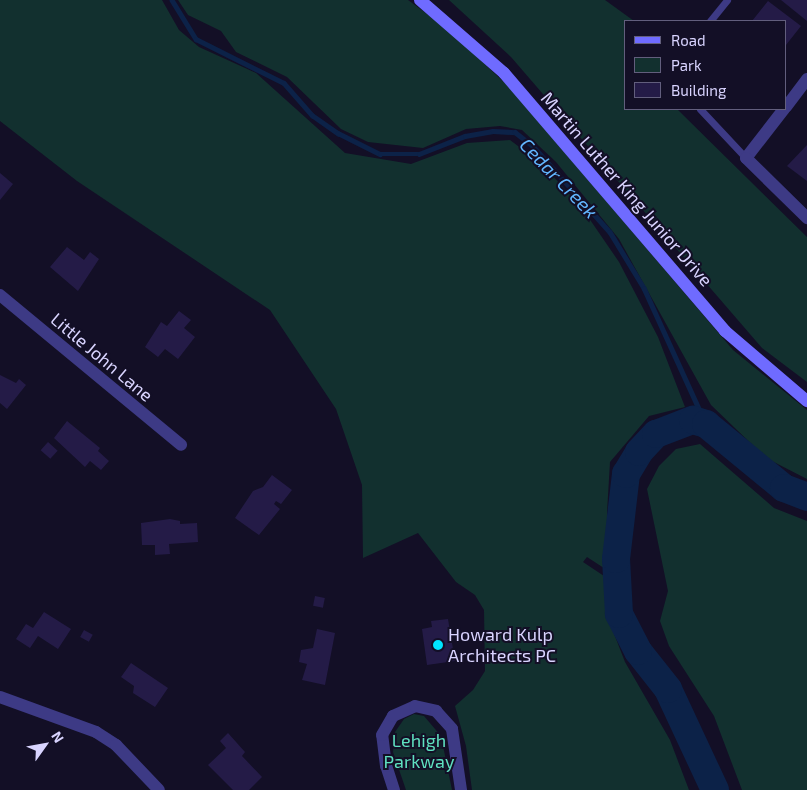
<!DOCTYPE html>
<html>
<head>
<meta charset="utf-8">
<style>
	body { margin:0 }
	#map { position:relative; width:807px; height:790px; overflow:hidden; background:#130f26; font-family:"Exo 2",sans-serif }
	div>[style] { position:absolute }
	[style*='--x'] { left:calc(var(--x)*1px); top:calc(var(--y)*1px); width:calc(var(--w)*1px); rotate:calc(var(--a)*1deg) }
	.green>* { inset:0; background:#12302f }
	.stream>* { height:4.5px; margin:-2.25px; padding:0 2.25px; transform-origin:2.25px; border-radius:2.25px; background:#0c2248 }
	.river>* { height:28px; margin:-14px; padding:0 14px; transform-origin:14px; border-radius:14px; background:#0c2248 }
	.building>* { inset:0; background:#241b47; transform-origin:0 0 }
	.lane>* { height:7px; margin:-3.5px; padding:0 3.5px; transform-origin:3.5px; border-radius:3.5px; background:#3d3a85 }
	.street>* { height:12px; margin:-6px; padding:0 6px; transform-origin:6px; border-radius:6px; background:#3d3a85 }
	.secondary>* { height:12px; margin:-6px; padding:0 6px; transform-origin:6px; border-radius:6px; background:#6f6bff }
	.dots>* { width:14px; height:14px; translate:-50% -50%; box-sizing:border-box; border:2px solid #130f26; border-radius:50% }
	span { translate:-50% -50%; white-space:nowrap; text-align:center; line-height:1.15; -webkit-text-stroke:4px #130f26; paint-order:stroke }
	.street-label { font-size:18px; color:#d9d4ff }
	.poi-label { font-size:18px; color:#d9d4ff }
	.left { translate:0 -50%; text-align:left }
	.park-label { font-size:18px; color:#5fe0c0 }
	.water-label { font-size:19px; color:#62b6ff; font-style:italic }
	.legend { position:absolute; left:624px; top:20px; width:162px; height:90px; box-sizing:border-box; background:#130f26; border:1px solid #625e7d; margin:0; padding:6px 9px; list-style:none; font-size:15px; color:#d9d4ff }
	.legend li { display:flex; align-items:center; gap:10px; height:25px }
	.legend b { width:25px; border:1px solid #625e7d }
	.north { position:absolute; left:20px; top:720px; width:50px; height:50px; -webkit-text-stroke:4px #130f26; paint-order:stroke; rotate:58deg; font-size:14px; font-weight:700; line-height:20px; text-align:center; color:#d9d4ff }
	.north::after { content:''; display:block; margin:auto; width:18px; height:22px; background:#d9d4ff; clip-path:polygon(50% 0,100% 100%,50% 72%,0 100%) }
</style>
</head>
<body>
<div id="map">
	<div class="green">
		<div style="clip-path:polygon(0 0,162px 0,179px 30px,199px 47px,256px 73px,345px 153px,411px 164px,467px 143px,510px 140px,542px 164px,582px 208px,619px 262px,658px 337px,685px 407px,649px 416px,610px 462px,607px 513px,610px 572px,587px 557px,583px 562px,607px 578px,608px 618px,625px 662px,670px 740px,689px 790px,472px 790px,466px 746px,455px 706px,473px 690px,485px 671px,484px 610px,475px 595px,456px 582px,418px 533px,363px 558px,362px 485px,336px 409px,270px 310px,77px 181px,0 121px)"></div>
		<div style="clip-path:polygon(178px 0,408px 0,445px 27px,508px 86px,733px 350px,807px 410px,807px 479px,766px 458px,711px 405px,619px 239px,556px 162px,522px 130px,500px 126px,466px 129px,423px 148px,368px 142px,341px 129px,287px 77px,236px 52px,221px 31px,188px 15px)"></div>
		<div style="clip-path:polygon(449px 0,605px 0,634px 21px,626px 21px,626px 109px,677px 109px,807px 237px,807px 382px,762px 348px,511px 57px)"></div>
		<div style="clip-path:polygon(700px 444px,774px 508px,807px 521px,807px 790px,742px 790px,714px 716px,669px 646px,660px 621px,668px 591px,647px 489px,659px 466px,676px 449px)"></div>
		<div style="clip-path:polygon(414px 714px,424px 716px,441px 736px,452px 790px,406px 790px,393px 752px,395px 732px,404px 719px)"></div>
	</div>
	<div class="stream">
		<div style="--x:172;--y:0;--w:46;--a:58.4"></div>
		<div style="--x:196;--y:39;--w:98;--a:26.6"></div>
		<div style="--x:284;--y:83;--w:43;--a:48.8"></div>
		<div style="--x:312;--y:115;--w:32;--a:35"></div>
		<div style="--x:338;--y:133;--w:47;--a:26.6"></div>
		<div style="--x:380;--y:154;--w:39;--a:0"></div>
		<div style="--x:419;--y:154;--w:49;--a:-21.4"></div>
		<div style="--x:465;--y:136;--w:28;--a:-10"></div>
		<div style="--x:493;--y:131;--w:22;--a:3"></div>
		<div style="--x:515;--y:132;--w:23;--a:38"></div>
		<div style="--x:533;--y:146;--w:115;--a:48.2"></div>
		<div style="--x:610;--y:232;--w:66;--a:58.7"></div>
		<div style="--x:644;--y:288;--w:149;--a:65.5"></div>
	</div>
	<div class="river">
		<div style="--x:715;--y:790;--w:111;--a:-115"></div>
		<div style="--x:668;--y:689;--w:48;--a:-128.3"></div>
		<div style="--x:638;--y:651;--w:42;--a:-117.2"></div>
		<div style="--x:619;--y:614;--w:55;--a:-93.1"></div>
		<div style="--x:616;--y:559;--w:86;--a:-83.3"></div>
		<div style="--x:626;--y:474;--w:26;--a:-59"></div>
		<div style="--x:639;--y:452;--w:25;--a:-47"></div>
		<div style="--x:656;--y:434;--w:40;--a:-21"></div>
		<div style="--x:693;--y:420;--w:14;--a:17"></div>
		<div style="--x:706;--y:424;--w:101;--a:39.4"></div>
		<div style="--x:784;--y:488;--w:25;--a:21"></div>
	</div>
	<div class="building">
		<div style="clip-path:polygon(781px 0,807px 0,807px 21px)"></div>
		<div style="clip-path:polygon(768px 1px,801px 26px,786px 45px,786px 21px,752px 21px)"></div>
		<div style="clip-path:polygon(807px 145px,807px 181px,787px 166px)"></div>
		<div style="clip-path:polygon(0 173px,13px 184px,0 200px)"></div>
		<div style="clip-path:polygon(67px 247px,84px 260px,90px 252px,99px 259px,78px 291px,50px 267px)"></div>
		<div style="clip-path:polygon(179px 311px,191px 320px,184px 328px,195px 337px,178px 359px,165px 349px,158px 357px,145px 347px,161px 322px,167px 326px)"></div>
		<div style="clip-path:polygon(0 375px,16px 383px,19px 379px,26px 385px,7px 409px,0 403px)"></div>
		<div style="clip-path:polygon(67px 421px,100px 448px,98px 451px,109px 461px,101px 470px,90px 461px,85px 467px,54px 438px)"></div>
		<div style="left:48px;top:442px;width:13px;height:11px;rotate:42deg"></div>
		<div style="clip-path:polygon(272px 475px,292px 490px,281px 504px,276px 501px,274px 504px,280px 509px,259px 535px,235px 518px,253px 491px,263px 487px)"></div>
		<div style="clip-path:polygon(170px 519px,180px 521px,180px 524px,197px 523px,198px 542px,169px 544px,170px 554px,155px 555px,155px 545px,142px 545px,141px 523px)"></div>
		<div style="left:315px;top:596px;width:10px;height:10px;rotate:11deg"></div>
		<div style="clip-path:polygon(44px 612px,71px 629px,58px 649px,38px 636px,30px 648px,16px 639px,26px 624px,33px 628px)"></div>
		<div style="clip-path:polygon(448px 619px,455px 661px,427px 665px,422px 629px,432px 627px,431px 621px)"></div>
		<div style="clip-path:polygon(317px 629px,335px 633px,325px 685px,302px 680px,307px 664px,299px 662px,301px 650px,313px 648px)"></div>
		<div style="left:84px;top:630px;width:10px;height:8px;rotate:29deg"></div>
		<div style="clip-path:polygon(131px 663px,168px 688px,155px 707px,133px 693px,134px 686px,121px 677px)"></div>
		<div style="clip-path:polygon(228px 733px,245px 752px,242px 756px,262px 777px,249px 790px,233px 790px,208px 765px,226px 748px,220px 741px)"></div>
	</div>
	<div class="lane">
		<div style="--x:710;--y:21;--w:27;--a:-51"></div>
		<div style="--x:700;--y:109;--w:67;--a:46.8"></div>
	</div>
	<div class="street">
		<div style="--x:786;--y:107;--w:35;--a:-53"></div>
		<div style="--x:784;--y:109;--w:62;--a:127.8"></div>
		<div style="--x:746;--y:158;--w:86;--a:44.5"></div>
		<div style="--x:0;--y:295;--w:235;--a:39.6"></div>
		<div style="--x:0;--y:697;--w:102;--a:20"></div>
		<div style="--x:96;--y:732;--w:24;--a:33"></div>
		<div style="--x:116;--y:745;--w:62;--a:46.3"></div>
		<div style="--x:394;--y:790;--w:25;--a:-108"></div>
		<div style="--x:386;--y:766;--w:31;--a:-97"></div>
		<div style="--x:382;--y:735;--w:22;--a:-60"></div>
		<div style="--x:393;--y:716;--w:24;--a:-24"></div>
		<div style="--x:415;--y:706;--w:22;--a:13"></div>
		<div style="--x:436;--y:711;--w:24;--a:48"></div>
		<div style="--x:452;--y:729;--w:62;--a:81.6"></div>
	</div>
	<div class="secondary">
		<div style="--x:420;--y:0;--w:111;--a:41"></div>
		<div style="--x:504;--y:73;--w:340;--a:49.4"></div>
		<div style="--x:725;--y:331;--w:108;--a:40.5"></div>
	</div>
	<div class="dots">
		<div style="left:438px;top:645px;background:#00e5ff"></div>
	</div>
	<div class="street-label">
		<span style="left:627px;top:189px;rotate:49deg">Martin Luther King Junior Drive</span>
		<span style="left:102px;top:357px;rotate:40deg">Little John Lane</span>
	</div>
	<div class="poi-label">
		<span class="left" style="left:448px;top:645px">Howard Kulp<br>Architects PC</span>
	</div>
	<div class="park-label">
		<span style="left:419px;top:751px">Lehigh<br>Parkway</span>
	</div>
	<div class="water-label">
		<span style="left:559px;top:178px;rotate:46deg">Cedar Creek</span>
	</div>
	<ul class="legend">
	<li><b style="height:6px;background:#6f6bff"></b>Road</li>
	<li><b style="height:14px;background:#12302f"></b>Park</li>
	<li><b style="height:14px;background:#241b47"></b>Building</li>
	</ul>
	<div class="north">N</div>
</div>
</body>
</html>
